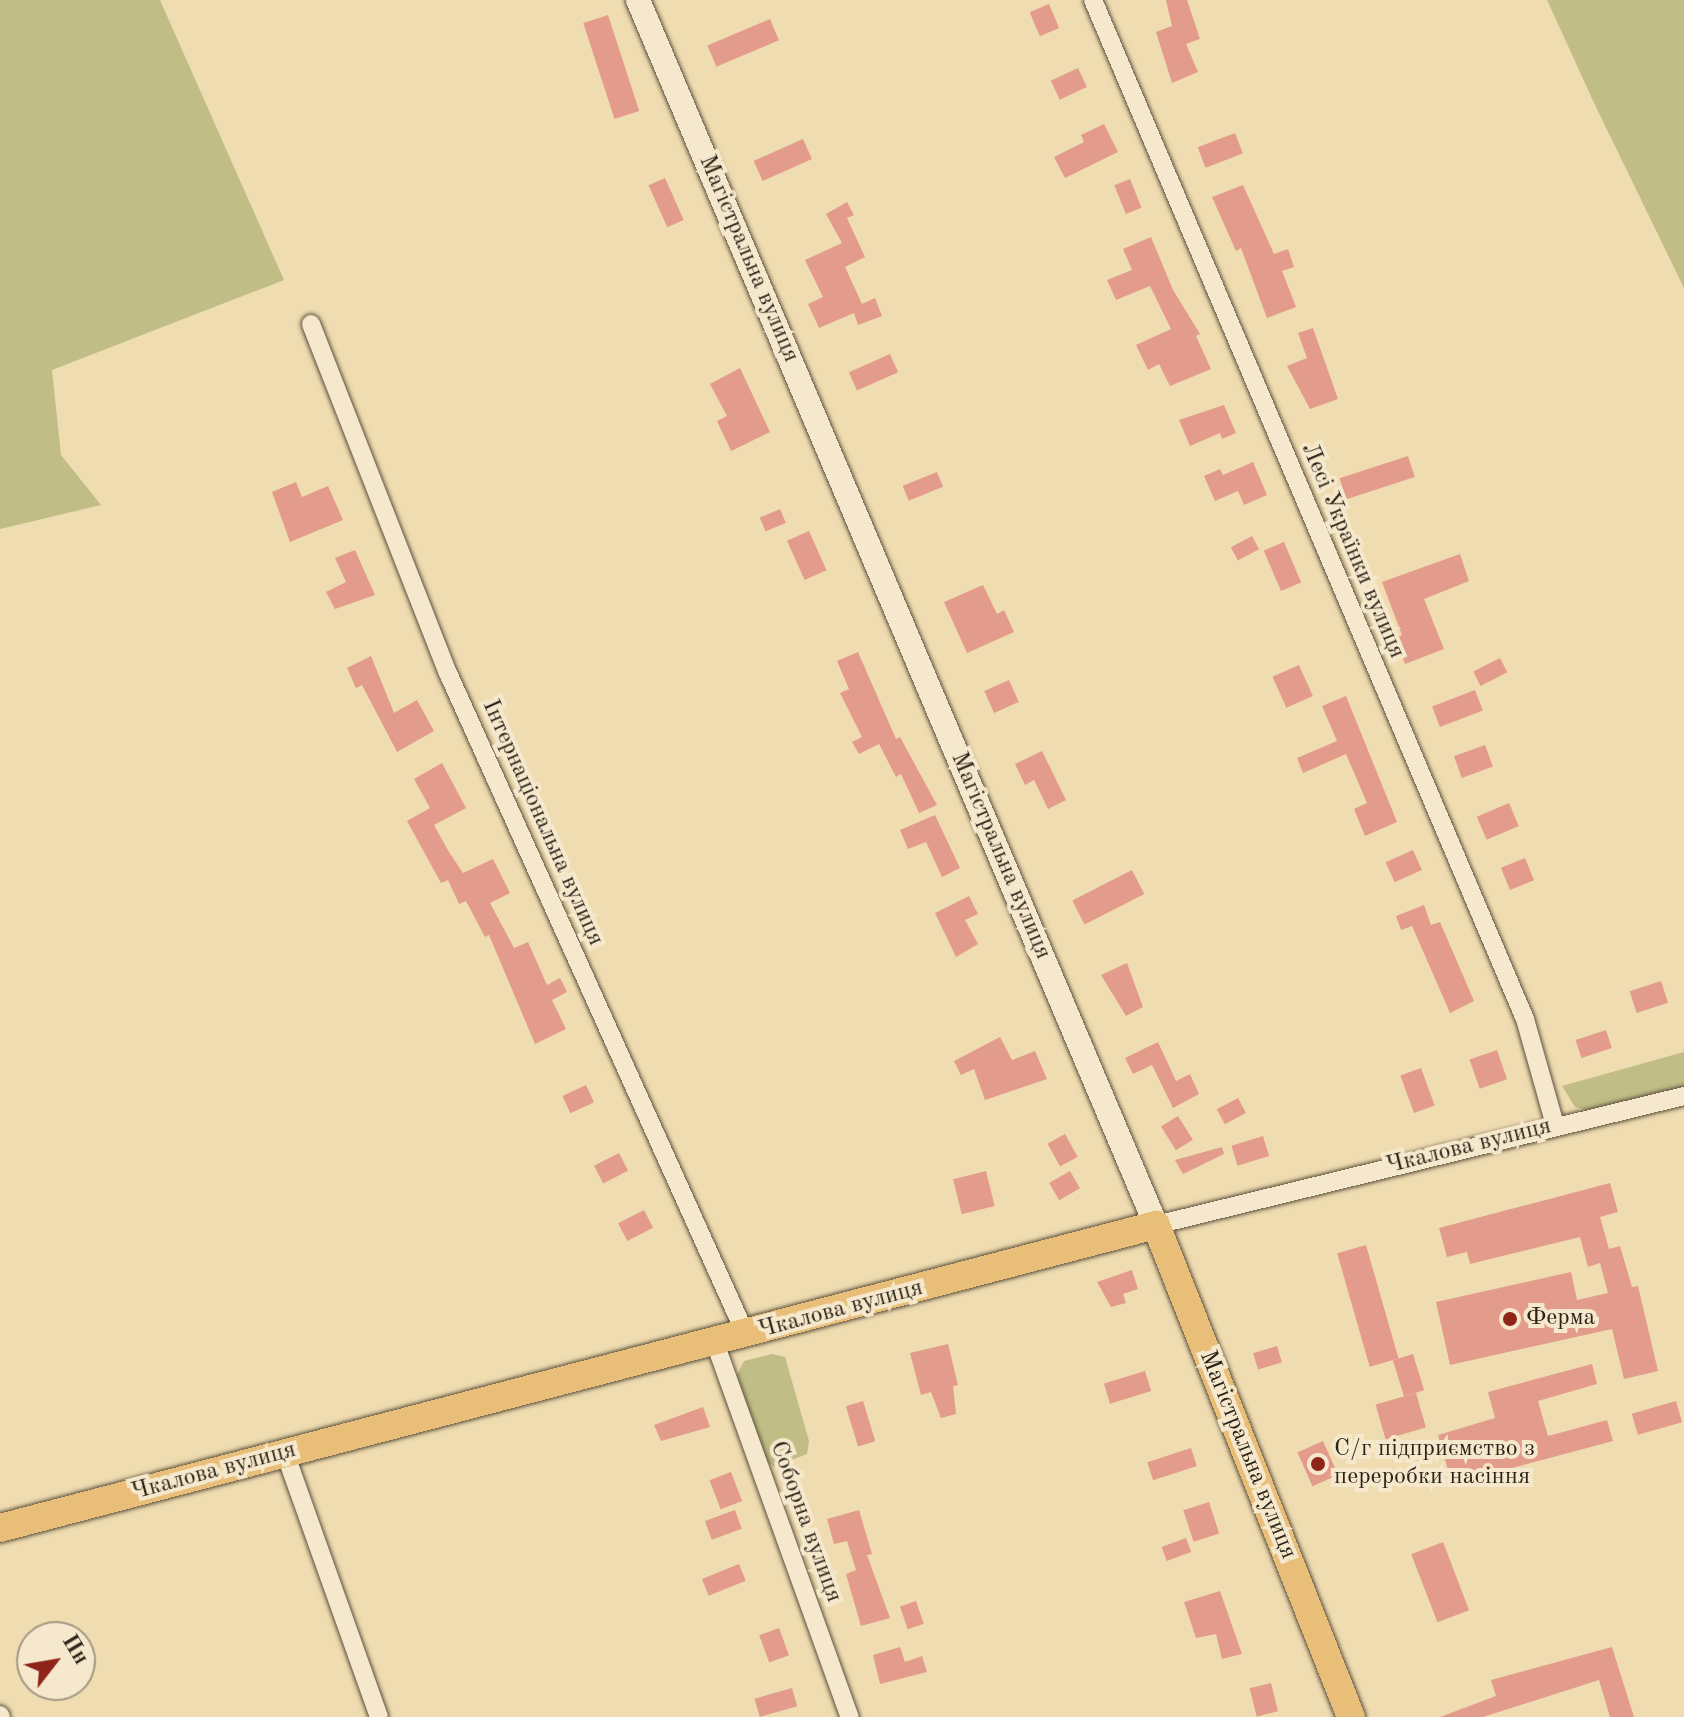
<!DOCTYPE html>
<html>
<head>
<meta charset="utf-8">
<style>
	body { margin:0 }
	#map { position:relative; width:1684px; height:1717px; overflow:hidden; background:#efdcb0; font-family:"Old Standard TT",serif }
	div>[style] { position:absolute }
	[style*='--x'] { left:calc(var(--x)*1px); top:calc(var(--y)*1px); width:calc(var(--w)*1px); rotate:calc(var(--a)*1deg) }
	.green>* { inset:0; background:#c0be86 }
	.building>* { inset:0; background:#e39c8b; transform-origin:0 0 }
	.roads { filter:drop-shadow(0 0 2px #5c503e) drop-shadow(0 0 2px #5c503e) }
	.minor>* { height:18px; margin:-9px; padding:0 9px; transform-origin:9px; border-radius:9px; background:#f5e8cc }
	.secondary>* { height:24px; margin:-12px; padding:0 12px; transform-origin:12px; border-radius:12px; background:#f5e8cc }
	.primary>* { height:28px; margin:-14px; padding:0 14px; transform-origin:14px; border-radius:14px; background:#e8be78 }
	.dots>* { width:22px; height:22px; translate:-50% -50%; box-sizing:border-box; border:4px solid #f5e8cc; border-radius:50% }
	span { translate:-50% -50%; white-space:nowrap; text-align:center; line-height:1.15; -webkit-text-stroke:8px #f5e8cc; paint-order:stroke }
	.street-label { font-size:24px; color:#2b2218 }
	.poi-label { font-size:24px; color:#2b2218 }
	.left { translate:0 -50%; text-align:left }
	.north { position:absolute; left:16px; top:1621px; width:80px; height:80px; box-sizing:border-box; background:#f5e8cc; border:2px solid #a49984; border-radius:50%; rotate:59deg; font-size:22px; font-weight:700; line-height:32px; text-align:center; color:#2b2218 }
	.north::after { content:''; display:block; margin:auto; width:28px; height:36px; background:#8f2418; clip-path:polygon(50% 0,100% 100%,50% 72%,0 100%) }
</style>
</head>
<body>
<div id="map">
	<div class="green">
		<div style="clip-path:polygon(0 0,160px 0,284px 280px,52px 370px,61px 455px,101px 505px,0 529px)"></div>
		<div style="clip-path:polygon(1547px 0,1684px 0,1684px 288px,1595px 105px)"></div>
		<div style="clip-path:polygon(1684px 1052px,1684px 1087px,1586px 1110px,1575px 1107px,1562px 1086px)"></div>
		<div style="clip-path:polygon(772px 1354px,785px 1357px,809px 1441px,807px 1454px,774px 1467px,765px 1460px,737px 1375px,744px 1361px)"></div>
	</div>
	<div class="building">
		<div style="clip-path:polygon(1166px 0,1187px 0,1200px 39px,1186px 44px,1198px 72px,1172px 83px,1156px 32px,1172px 26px)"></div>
		<div style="left:1049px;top:4px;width:26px;height:21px;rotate:67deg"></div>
		<div style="left:608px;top:15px;width:101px;height:26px;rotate:72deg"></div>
		<div style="left:770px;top:19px;width:23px;height:68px;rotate:67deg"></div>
		<div style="left:1078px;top:68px;width:21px;height:30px;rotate:65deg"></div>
		<div style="clip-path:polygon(1104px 124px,1118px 152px,1065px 178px,1054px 157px,1084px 142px,1081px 135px)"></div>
		<div style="left:1235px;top:133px;width:22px;height:40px;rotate:69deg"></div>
		<div style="left:803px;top:139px;width:22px;height:54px;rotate:66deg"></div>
		<div style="left:665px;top:178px;width:46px;height:18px;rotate:66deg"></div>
		<div style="left:1130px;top:179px;width:31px;height:17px;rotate:68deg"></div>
		<div style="clip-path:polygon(1243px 185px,1274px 254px,1288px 249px,1294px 267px,1282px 271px,1296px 307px,1267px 318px,1241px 248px,1236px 251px,1212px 197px)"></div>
		<div style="clip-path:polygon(847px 202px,854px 215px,847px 218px,865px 257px,845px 267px,862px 304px,875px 298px,882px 316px,858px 325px,854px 313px,819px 328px,808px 304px,823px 297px,805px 260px,842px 243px,826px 214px)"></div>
		<div style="clip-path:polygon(1151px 237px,1173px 290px,1200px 334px,1196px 336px,1211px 369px,1170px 386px,1159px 364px,1148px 370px,1136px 345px,1171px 329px,1150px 286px,1116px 300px,1107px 280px,1132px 270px,1123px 249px)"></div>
		<div style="clip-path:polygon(1313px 328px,1338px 399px,1310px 409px,1287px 366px,1307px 358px,1298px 333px)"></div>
		<div style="left:890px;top:354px;width:20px;height:45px;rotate:66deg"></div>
		<div style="clip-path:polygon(740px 368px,770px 432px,731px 451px,717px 421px,727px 416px,710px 384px)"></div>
		<div style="clip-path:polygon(1224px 405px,1236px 433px,1222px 439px,1220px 433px,1190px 446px,1179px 420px)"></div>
		<div style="left:1408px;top:456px;width:22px;height:72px;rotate:72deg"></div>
		<div style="clip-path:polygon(1253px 462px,1267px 495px,1244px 505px,1238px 491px,1215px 501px,1204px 476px,1220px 469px,1223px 475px)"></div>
		<div style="left:937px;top:472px;width:16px;height:37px;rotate:68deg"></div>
		<div style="clip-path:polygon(296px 482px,302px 497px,328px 486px,343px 520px,290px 542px,272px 492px)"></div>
		<div style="left:780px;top:509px;width:15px;height:22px;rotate:67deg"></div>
		<div style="left:809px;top:531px;width:43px;height:24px;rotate:66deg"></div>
		<div style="left:1252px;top:536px;width:15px;height:24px;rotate:62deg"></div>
		<div style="left:1284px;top:542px;width:44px;height:22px;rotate:67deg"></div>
		<div style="clip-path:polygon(355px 550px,375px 595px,335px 609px,326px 592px,346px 582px,335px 558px)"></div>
		<div style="clip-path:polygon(1460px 554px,1469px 581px,1424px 599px,1444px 649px,1405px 664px,1395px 638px,1402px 635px,1382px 582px)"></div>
		<div style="clip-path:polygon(983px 585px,997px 614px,1004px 610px,1014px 632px,967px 653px,944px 602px)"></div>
		<div style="clip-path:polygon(858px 652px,896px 739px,900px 737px,937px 805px,919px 813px,901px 774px,896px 777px,879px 744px,859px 754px,852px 742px,862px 737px,840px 693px,849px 689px,837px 661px)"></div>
		<div style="clip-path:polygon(371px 656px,394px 713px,417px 700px,434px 731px,397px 752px,362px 685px,356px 688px,347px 668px)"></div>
		<div style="left:1500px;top:658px;width:16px;height:30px;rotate:63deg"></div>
		<div style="left:1299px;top:665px;width:34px;height:29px;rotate:66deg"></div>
		<div style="left:1009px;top:680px;width:24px;height:27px;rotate:66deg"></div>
		<div style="left:1475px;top:690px;width:22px;height:46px;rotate:69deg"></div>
		<div style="clip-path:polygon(1346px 696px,1397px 822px,1365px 836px,1354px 809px,1367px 803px,1346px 754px,1303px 773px,1297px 758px,1337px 741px,1322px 706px)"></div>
		<div style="left:1485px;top:745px;width:23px;height:33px;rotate:70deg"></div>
		<div style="clip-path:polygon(1042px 751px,1066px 800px,1048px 809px,1034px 780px,1025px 785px,1015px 764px)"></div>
		<div style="clip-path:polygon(442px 763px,466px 808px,434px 825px,449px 852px,463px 873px,493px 859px,510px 893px,490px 903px,514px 948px,528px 942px,547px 985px,560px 978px,567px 992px,552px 1000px,566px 1029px,535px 1044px,489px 935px,485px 937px,466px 901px,459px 904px,448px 880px,441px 883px,407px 821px,430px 808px,414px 779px)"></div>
		<div style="left:1509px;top:803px;width:25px;height:35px;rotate:67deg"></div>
		<div style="clip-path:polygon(935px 815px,960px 868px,942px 877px,926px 842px,908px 849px,900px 830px)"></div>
		<div style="left:1413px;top:850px;width:22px;height:30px;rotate:66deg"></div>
		<div style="left:1525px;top:858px;width:24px;height:26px;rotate:68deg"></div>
		<div style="left:1132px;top:870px;width:27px;height:67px;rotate:63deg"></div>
		<div style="clip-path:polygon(969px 896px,978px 914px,965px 920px,978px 944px,956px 957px,935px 913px)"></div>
		<div style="clip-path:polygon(1424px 905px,1431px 925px,1440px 922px,1474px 1001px,1450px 1013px,1412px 926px,1401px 930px,1396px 916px)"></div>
		<div style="clip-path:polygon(1127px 963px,1143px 1007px,1126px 1016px,1101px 975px)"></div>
		<div style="left:1661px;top:981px;width:23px;height:33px;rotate:72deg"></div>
		<div style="left:1606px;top:1030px;width:19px;height:32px;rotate:72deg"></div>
		<div style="clip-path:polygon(1000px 1037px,1012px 1060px,1035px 1051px,1047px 1079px,985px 1100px,974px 1069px,961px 1075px,954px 1061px)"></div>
		<div style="clip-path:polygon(1158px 1042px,1176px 1081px,1190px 1074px,1199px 1094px,1173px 1108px,1152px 1065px,1133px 1074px,1125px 1058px)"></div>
		<div style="left:1497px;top:1050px;width:31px;height:29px;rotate:71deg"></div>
		<div style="left:1421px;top:1068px;width:40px;height:22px;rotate:70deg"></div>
		<div style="left:586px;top:1085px;width:19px;height:26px;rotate:65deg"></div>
		<div style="left:1238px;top:1098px;width:17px;height:24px;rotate:62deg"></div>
		<div style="left:1178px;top:1116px;width:28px;height:20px;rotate:58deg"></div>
		<div style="left:1065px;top:1134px;width:26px;height:20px;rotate:61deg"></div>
		<div style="left:1263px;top:1136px;width:21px;height:33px;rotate:73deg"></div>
		<div style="clip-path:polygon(1222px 1147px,1224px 1154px,1183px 1174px,1175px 1160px)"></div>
		<div style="left:619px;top:1153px;width:20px;height:28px;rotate:63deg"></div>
		<div style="left:986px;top:1171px;width:36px;height:34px;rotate:76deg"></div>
		<div style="left:1070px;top:1171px;width:20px;height:24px;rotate:60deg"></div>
		<div style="clip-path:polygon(1610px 1183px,1618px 1212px,1600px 1217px,1609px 1249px,1620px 1246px,1632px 1287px,1638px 1286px,1658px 1371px,1624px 1379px,1612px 1329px,1450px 1365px,1436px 1302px,1571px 1272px,1577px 1300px,1608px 1293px,1600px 1263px,1588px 1267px,1580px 1237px,1470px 1264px,1467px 1252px,1447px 1257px,1439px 1228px)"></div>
		<div style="left:644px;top:1210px;width:20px;height:29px;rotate:63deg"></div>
		<div style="left:1366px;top:1245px;width:118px;height:30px;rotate:74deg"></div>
		<div style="clip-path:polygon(1132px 1270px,1138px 1289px,1123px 1294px,1126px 1303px,1111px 1307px,1097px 1282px)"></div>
		<div style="clip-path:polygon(948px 1344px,958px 1385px,953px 1386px,956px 1414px,941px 1418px,931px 1392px,921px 1395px,910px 1353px)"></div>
		<div style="left:1277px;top:1346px;width:17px;height:25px;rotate:73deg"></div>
		<div style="left:1413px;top:1354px;width:38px;height:21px;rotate:73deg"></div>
		<div style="clip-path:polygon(1592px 1364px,1597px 1384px,1538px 1401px,1548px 1436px,1607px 1420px,1613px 1441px,1452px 1484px,1438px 1435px,1495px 1418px,1488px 1392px)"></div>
		<div style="left:1145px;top:1371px;width:21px;height:43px;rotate:73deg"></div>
		<div style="left:1416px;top:1393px;width:36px;height:42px;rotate:74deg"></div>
		<div style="left:863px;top:1401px;width:42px;height:18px;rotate:73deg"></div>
		<div style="left:1676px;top:1401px;width:22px;height:46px;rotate:74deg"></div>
		<div style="clip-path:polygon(703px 1407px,710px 1427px,661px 1441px,654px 1425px)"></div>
		<div style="left:1323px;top:1441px;width:37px;height:28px;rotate:66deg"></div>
		<div style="left:1191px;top:1448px;width:19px;height:46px;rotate:72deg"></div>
		<div style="left:731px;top:1472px;width:31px;height:23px;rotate:69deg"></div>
		<div style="left:1209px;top:1502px;width:33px;height:27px;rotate:72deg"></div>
		<div style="left:735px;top:1510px;width:20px;height:32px;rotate:70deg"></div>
		<div style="clip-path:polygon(859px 1510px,872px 1554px,867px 1555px,890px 1618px,861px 1626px,846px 1574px,856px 1570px,847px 1541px,834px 1544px,827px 1519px)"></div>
		<div style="left:1186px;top:1538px;width:15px;height:26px;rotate:70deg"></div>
		<div style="left:1443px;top:1542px;width:73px;height:34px;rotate:69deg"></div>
		<div style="left:739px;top:1564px;width:18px;height:40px;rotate:68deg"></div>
		<div style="clip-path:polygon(1220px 1591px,1242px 1654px,1222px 1659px,1216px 1634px,1196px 1638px,1184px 1602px)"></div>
		<div style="left:916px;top:1601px;width:24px;height:17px;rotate:71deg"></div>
		<div style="left:779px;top:1628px;width:29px;height:21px;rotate:70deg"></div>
		<div style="clip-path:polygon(900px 1647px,905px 1662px,922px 1656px,927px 1672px,880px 1684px,873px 1655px)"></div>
		<div style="clip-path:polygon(1612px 1647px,1634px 1717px,1610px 1717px,1599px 1680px,1483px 1717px,1440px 1717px,1496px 1696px,1491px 1680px)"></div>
		<div style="left:1271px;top:1683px;width:29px;height:22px;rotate:76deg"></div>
		<div style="left:792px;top:1688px;width:19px;height:39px;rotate:74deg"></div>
	</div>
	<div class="roads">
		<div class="minor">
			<div style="--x:1093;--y:0;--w:1107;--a:67.03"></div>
			<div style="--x:1525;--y:1019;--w:110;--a:74.2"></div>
			<div style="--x:311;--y:324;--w:375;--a:68.6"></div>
			<div style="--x:448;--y:673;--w:726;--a:65.77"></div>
			<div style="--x:1156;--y:1225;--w:544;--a:-13.73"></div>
			<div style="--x:715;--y:1343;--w:398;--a:70.2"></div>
			<div style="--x:285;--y:1453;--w:280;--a:70.4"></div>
			<div style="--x:0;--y:1715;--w:2;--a:63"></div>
		</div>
		<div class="secondary">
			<div style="--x:638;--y:0;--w:1330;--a:67.08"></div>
		</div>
		<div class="primary">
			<div style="--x:0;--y:1528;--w:1195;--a:-14.69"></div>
			<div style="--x:1156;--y:1225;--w:529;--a:68.38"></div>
		</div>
	</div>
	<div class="dots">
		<div style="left:1510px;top:1319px;background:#8f2418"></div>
		<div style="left:1318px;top:1464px;background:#8f2418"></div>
	</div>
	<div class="street-label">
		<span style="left:748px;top:259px;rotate:67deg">Магістральна вулиця</span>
		<span style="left:1352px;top:551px;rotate:67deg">Лесі Українки вулиця</span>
		<span style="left:542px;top:823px;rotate:66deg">Інтернаціональна вулиця</span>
		<span style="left:1000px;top:856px;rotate:67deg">Магістральна вулиця</span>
		<span style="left:1469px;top:1147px;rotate:-14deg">Чкалова вулиця</span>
		<span style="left:841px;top:1310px;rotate:-15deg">Чкалова вулиця</span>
		<span style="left:1247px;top:1455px;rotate:68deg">Магістральна вулиця</span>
		<span style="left:214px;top:1472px;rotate:-15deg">Чкалова вулиця</span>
		<span style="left:805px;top:1522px;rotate:70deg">Соборна вулиця</span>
	</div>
	<div class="poi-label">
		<span class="left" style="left:1526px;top:1319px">Ферма</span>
		<span class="left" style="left:1334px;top:1464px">С/г підприємство з<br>переробки насіння</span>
	</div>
	<div class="north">Пн</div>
</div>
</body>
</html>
